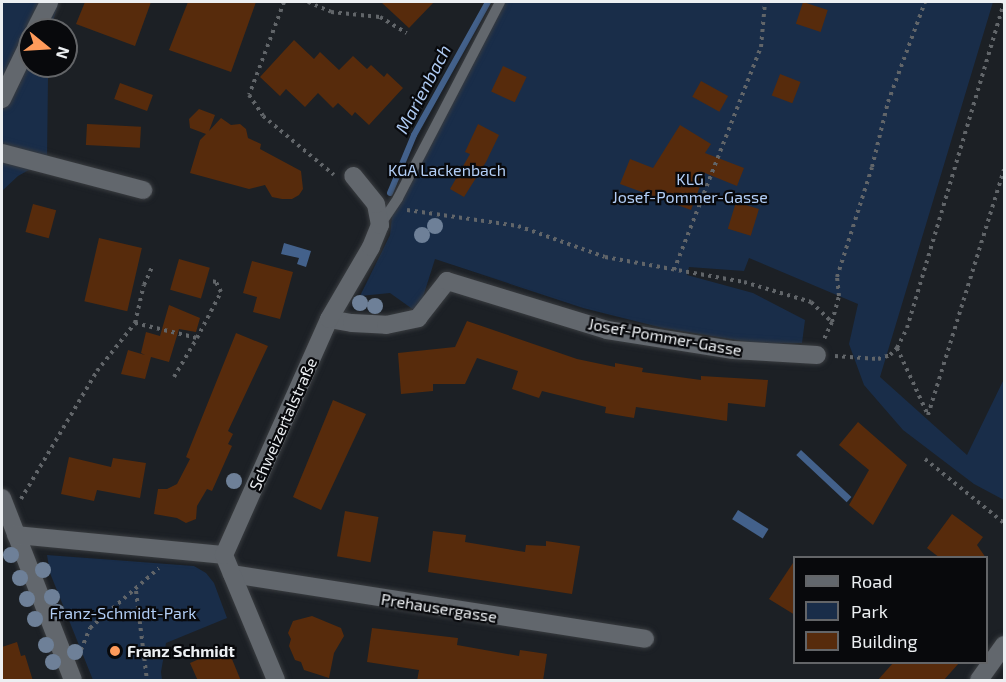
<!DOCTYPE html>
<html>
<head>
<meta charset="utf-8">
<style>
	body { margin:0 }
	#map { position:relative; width:1006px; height:682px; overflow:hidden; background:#1c2025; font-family:"Exo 2",sans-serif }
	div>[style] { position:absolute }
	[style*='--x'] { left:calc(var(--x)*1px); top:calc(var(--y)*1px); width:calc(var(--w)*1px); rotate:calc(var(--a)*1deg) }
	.green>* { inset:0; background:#192d49 }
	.water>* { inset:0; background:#43618b; transform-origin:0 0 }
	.stream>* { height:6px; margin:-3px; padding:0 3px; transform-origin:3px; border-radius:3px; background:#43618b }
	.building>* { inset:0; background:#572b0c; transform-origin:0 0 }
	.path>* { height:4px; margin-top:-2px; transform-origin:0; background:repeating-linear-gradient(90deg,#616569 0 3px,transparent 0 7.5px) }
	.roads { filter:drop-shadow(0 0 2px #393c40) drop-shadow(0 0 2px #393c40) }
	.service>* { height:10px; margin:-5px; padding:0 5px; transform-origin:5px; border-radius:5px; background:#62676d }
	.minor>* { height:18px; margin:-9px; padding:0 9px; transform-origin:9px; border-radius:9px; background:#62676d }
	.trees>* { width:16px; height:16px; margin:-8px; border-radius:50%; background:#6e8098 }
	.dots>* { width:16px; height:16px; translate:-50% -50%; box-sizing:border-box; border:3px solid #08090c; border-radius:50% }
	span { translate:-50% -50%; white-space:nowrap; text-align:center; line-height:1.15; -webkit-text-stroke:4.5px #08090c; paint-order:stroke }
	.park-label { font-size:16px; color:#b2cef6 }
	.street-label { font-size:16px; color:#eceff2 }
	.poi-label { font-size:16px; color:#eceff2; font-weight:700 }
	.left { translate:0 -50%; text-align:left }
	.water-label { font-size:18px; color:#aecaf2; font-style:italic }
	.frame { position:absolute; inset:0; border:3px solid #eceff2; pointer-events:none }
	.legend { position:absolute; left:793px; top:556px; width:195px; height:108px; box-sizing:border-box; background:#08090c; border:2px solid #636568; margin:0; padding:8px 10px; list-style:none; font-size:18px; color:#eceff2 }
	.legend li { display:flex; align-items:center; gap:12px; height:30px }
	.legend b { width:30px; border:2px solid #636568 }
	.north { position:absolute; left:18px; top:18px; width:60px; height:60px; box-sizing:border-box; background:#08090c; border:2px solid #636568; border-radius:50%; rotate:108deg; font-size:16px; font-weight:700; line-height:24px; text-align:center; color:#eceff2 }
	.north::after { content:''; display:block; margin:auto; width:21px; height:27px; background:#ff9b5b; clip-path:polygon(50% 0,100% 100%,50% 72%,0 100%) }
</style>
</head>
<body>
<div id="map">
	<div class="green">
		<div style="clip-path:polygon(2px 2px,59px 2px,50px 30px,30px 30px,30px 66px,60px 66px,48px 78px,47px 160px,18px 176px,2px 191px)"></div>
		<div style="clip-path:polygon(496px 2px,993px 2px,880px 377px,967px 455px,1004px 379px,1004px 500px,974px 484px,903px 430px,864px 385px,849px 344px,858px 304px,749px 258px,744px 271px,689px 267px,687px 275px,753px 293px,805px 320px,802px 343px,761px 344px,663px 328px,583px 308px,435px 259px,418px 313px,390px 293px,360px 296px,390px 235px,394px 196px)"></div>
		<div style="clip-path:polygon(47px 555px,194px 566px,206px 573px,214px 583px,227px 618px,166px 643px,161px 672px,162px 680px,93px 680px,50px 573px)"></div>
	</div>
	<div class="water">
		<div style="clip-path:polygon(284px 243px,311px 251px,306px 267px,297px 264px,299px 258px,281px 254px)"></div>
		<div style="left:801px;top:450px;width:69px;height:7px;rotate:43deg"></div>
		<div style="left:738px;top:510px;width:36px;height:11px;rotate:32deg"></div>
	</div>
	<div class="stream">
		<div style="--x:390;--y:193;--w:63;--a:-67.5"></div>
		<div style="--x:414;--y:135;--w:152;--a:-60.9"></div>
	</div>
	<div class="building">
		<div style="clip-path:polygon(85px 2px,151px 2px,135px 46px,76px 24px)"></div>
		<div style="clip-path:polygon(188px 2px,256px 2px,231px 72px,169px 50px)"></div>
		<div style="clip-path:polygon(381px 2px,434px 2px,409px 28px)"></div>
		<div style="left:803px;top:2px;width:26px;height:23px;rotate:18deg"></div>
		<div style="clip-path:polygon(294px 40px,314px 59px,320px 52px,339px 70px,353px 56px,367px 69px,371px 65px,384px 77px,387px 73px,403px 88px,369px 125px,355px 112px,352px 116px,338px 103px,333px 108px,318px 93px,305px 107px,286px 89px,280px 96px,260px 77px)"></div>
		<div style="left:503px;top:66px;width:26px;height:28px;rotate:25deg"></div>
		<div style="left:780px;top:74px;width:22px;height:23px;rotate:21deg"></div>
		<div style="left:701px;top:81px;width:31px;height:18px;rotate:29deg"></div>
		<div style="left:120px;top:83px;width:35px;height:17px;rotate:20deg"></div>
		<div style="clip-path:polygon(199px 109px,215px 115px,209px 131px,221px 118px,231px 125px,240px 124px,246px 129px,248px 138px,261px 144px,260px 149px,301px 171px,303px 189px,299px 195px,292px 199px,282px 199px,272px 197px,265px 185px,249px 189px,190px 173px,200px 140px,206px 134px,190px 128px,189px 119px)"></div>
		<div style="left:87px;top:124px;width:54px;height:21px;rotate:3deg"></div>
		<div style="clip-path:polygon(478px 124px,499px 135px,486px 162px,464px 197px,450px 189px,470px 154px,465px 152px)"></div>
		<div style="clip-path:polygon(680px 125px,711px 144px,705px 153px,744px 168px,737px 186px,705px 173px,691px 210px,620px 184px,630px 159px,653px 168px)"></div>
		<div style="left:736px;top:202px;width:24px;height:28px;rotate:17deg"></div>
		<div style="left:33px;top:204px;width:24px;height:29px;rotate:15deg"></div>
		<div style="left:99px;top:238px;width:44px;height:65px;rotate:13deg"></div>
		<div style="left:179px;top:259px;width:32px;height:32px;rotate:16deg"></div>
		<div style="clip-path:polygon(252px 261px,293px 272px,280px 319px,253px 312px,257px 297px,243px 293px)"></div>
		<div style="clip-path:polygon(169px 305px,200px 318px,196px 332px,179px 329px,169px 362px,151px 357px,145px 379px,121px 374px,128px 350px,145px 355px,141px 353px,146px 332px,160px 336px)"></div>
		<div style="clip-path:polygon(467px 321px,577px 359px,615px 367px,615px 363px,643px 368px,642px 372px,701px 380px,701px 376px,768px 380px,765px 407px,728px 403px,727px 421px,636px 407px,634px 418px,605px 413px,606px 407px,542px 391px,539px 398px,512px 389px,518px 371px,477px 358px,465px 384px,433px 384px,433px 391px,401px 394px,398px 353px,455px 347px)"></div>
		<div style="clip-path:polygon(236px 333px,268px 346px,228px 431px,233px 434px,228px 444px,232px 446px,212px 491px,207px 489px,197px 506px,196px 519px,186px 523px,177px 518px,154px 514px,158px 489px,167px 489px,177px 484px,190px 459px,186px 457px)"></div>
		<div style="clip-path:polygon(333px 400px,366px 414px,321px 510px,293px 497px)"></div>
		<div style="clip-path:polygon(858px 422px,907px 465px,873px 525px,849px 505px,869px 470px,839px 445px)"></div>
		<div style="clip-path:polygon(69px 457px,111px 467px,113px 458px,146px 463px,140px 498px,97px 490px,94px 501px,61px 494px)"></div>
		<div style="left:345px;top:511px;width:34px;height:46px;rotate:10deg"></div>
		<div style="clip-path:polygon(952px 514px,983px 537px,977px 545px,986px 558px,940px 558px,927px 548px)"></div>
		<div style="clip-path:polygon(433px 531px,466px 535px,465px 542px,525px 552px,526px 545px,546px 546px,546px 541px,580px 546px,572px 594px,428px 572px)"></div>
		<div style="clip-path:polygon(795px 560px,795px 615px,769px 599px)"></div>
		<div style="clip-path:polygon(312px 616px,341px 628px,344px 636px,334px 653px,329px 678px,304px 670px,301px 662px,295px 660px,289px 646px,291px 639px,288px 633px,293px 621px)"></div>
		<div style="clip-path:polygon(372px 628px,458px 638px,457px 645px,519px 656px,520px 650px,547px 654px,543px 681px,417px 681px,419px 670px,367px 662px)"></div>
		<div style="clip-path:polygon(17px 642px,21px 656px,25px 655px,33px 681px,2px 681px,2px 647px)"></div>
		<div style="clip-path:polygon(227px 647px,241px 681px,198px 681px,190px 663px)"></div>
		<div style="clip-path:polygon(893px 663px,959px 663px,943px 681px,877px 681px)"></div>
	</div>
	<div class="path">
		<div style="--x:284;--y:2;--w:99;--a:110.6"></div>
		<div style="--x:249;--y:95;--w:25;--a:56"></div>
		<div style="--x:263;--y:116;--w:92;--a:39.7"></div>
		<div style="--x:308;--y:2;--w:25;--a:23"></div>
		<div style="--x:331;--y:12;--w:49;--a:5.8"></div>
		<div style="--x:380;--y:17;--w:31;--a:31"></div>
		<div style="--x:407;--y:210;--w:112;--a:8.2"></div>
		<div style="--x:518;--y:226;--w:92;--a:19.6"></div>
		<div style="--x:605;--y:257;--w:141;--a:10.2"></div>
		<div style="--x:744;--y:282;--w:70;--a:16.6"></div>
		<div style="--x:811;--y:302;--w:29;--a:44"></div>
		<div style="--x:832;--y:322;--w:19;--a:115"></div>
		<div style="--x:674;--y:270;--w:239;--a:-68.7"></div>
		<div style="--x:761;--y:47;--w:45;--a:-84.9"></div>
		<div style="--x:832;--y:322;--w:27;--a:-75"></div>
		<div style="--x:839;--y:296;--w:19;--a:-96"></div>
		<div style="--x:837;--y:277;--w:115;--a:-72.3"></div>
		<div style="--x:872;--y:167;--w:67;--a:-76.2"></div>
		<div style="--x:888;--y:102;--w:107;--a:-69.7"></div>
		<div style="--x:135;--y:323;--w:64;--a:13.6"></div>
		<div style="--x:197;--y:338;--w:52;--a:-62.4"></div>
		<div style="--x:221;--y:292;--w:11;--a:-117"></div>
		<div style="--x:216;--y:282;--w:5;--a:-169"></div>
		<div style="--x:897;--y:348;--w:74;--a:65.2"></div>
		<div style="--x:928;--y:415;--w:257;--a:-72.8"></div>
		<div style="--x:835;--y:356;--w:43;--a:4"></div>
		<div style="--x:878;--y:359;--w:13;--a:-18"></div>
		<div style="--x:890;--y:355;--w:10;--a:-45"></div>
		<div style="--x:897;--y:348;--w:22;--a:-63"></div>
		<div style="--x:907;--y:328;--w:340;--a:-73.4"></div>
		<div style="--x:174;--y:377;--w:45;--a:-59.5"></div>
		<div style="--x:925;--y:459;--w:102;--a:39"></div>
		<div style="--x:21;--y:499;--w:149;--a:-59.3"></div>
		<div style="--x:97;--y:371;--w:61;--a:-51.6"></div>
		<div style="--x:135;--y:323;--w:39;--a:-77"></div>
		<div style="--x:144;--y:285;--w:22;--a:-66"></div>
		<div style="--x:136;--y:591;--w:90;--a:83"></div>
		<div style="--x:81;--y:650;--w:24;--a:-68"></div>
		<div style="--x:90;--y:628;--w:91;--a:-41"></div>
	</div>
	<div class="roads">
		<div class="service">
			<div style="--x:380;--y:225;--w:32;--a:-56"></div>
			<div style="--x:398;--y:198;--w:221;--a:-62.5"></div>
		</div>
		<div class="minor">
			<div style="--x:35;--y:30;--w:31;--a:-63"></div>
			<div style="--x:2;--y:99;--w:64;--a:-64.2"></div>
			<div style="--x:2;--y:153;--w:146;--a:14.7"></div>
			<div style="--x:329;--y:319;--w:23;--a:10"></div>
			<div style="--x:352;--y:323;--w:34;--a:3"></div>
			<div style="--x:386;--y:325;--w:33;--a:-12"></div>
			<div style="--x:418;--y:318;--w:47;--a:-51.9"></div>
			<div style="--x:447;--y:281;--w:167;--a:17"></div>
			<div style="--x:607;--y:330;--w:128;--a:9"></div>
			<div style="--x:733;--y:350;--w:84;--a:3.4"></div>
			<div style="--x:2;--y:498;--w:195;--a:68.7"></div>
			<div style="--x:16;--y:535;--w:209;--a:5.5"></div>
			<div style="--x:232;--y:574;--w:418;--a:8.9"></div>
			<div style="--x:276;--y:680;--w:135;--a:-112.6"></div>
			<div style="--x:224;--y:555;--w:258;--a:-66"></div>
			<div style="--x:329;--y:319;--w:83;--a:-59.7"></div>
			<div style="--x:371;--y:247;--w:24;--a:-68"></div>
			<div style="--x:380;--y:225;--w:21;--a:-101"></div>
			<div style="--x:376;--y:204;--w:36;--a:-129"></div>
			<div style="--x:979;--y:680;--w:43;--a:-54.5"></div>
		</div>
	</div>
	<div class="trees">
		<div style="left:435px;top:226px"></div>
		<div style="left:422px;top:235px"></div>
		<div style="left:360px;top:303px"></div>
		<div style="left:375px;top:306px"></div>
		<div style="left:234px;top:481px"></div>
		<div style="left:11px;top:555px"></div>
		<div style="left:43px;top:570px"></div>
		<div style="left:20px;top:578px"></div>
		<div style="left:52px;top:597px"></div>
		<div style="left:27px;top:599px"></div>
		<div style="left:57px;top:612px"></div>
		<div style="left:35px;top:619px"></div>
		<div style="left:46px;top:645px"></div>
		<div style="left:75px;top:652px"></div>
		<div style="left:53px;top:662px"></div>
	</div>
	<div class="dots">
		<div style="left:115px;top:651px;background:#ff9b5b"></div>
	</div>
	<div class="park-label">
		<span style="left:447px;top:170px">KGA Lackenbach</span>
		<span style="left:690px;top:188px">KLG<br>Josef-Pommer-Gasse</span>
		<span style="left:123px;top:613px">Franz-Schmidt-Park</span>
	</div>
	<div class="street-label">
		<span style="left:665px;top:337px;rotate:10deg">Josef-Pommer-Gasse</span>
		<span style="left:283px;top:424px;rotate:-66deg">Schweizertalstraße</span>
		<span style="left:439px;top:608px;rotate:9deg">Prehausergasse</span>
	</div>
	<div class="poi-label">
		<span class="left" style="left:127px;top:651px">Franz Schmidt</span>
	</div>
	<div class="water-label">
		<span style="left:423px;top:89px;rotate:-62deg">Marienbach</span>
	</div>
	<div class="frame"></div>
	<ul class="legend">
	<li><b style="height:8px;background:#62676d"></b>Road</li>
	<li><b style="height:16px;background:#192d49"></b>Park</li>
	<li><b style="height:16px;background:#572b0c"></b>Building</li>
	</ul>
	<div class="north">N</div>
</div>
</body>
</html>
